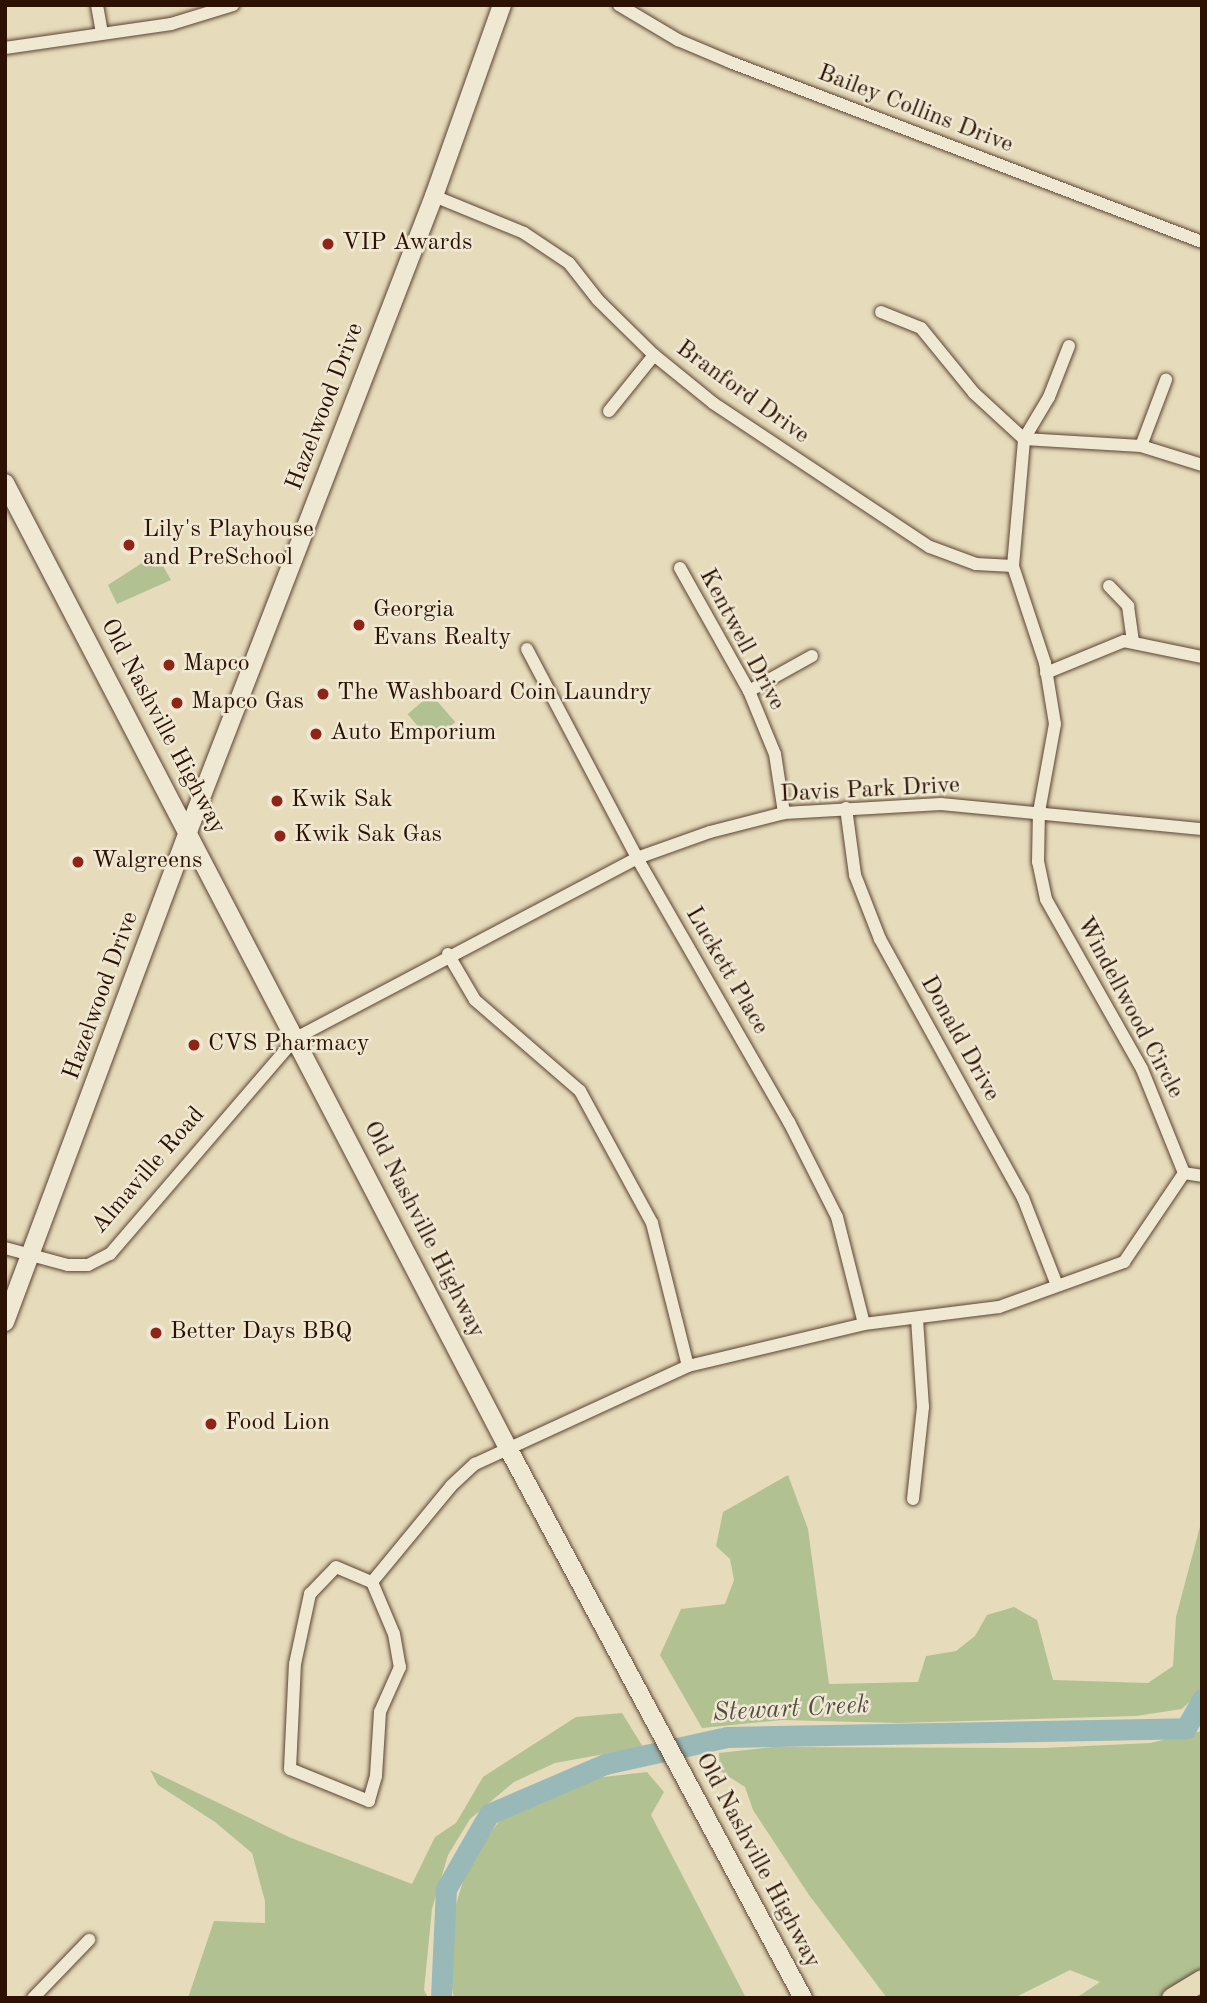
<!DOCTYPE html>
<html>
<head>
<meta charset="utf-8">
<style>
	body { margin:0 }
	#map { position:relative; width:1207px; height:2003px; overflow:hidden; background:#e6dbbb; font-family:"Old Standard TT",serif }
	div>[style] { position:absolute }
	[style*='--x'] { left:calc(var(--x)*1px); top:calc(var(--y)*1px); width:calc(var(--w)*1px); rotate:calc(var(--a)*1deg) }
	.green>* { inset:0; background:#b2c192; transform-origin:0 0 }
	.river>* { height:21px; margin:-10.5px; padding:0 10.5px; transform-origin:10.5px; border-radius:10.5px; background:#98b9b7 }
	.roads { filter:drop-shadow(0 0 2px #5b4431) drop-shadow(0 0 2px #5b4431) }
	.street>* { height:12px; margin:-6px; padding:0 6px; transform-origin:6px; border-radius:6px; background:#efe8d3 }
	.secondary>* { height:18px; margin:-9px; padding:0 9px; transform-origin:9px; border-radius:9px; background:#efe8d3 }
	.primary>* { height:21px; margin:-10.5px; padding:0 10.5px; transform-origin:10.5px; border-radius:10.5px; background:#e6dbbb }
	.dots>* { width:19px; height:19px; translate:-50% -50%; box-sizing:border-box; border:4px solid #efe8d3; border-radius:50% }
	span { translate:-50% -50%; white-space:nowrap; text-align:center; line-height:1.15; -webkit-text-stroke:5px #efe8d3; paint-order:stroke }
	.street-label { font-size:24px; color:#2d1203 }
	.poi-label { font-size:24px; color:#2d1203 }
	.left { translate:0 -50%; text-align:left }
	.water-label { font-size:26px; color:#524c42; font-style:italic }
	.frame { position:absolute; inset:0; border:7px solid #2d1203; pointer-events:none }
</style>
</head>
<body>
<div id="map">
	<div class="green">
		<div style="clip-path:polygon(156px 554px,171px 580px,117px 604px,108px 585px)"></div>
		<div style="left:431px;top:694px;width:37px;height:31px;rotate:49deg"></div>
		<div style="clip-path:polygon(788px 1475px,808px 1529px,829px 1684px,918px 1682px,926px 1656px,956px 1651px,975px 1636px,987px 1615px,1014px 1607px,1037px 1620px,1053px 1680px,1148px 1683px,1173px 1666px,1176px 1617px,1202px 1519px,1201px 1690px,1182px 1709px,1136px 1716px,897px 1723px,782px 1720px,702px 1728px,660px 1655px,681px 1609px,725px 1604px,734px 1580px,730px 1559px,716px 1546px,723px 1512px)"></div>
		<div style="clip-path:polygon(622px 1713px,643px 1747px,555px 1763px,514px 1782px,470px 1819px,448px 1855px,432px 1909px,424px 1990px,428px 1998px,188px 1998px,214px 1921px,265px 1923px,265px 1901px,252px 1853px,215px 1822px,158px 1785px,150px 1770px,291px 1838px,412px 1884px,435px 1837px,456px 1823px,483px 1777px,576px 1717px)"></div>
		<div style="clip-path:polygon(1202px 1731px,1202px 1998px,1076px 1998px,1100px 1982px,1070px 1970px,1014px 1998px,887px 1998px,809px 1895px,753px 1810px,745px 1787px,720px 1771px,719px 1753px,773px 1747px,1044px 1748px,1150px 1743px)"></div>
		<div style="clip-path:polygon(647px 1772px,664px 1792px,651px 1815px,746px 1998px,454px 1998px,448px 1965px,454px 1912px,468px 1863px,500px 1820px,595px 1778px)"></div>
	</div>
	<div class="river">
		<div style="--x:441;--y:1998;--w:109;--a:-87.4"></div>
		<div style="--x:446;--y:1889;--w:86;--a:-60.2"></div>
		<div style="--x:489;--y:1814;--w:126;--a:-23.3"></div>
		<div style="--x:605;--y:1764;--w:125;--a:-12.5"></div>
		<div style="--x:727;--y:1737;--w:459;--a:-1.1"></div>
		<div style="--x:1186;--y:1728;--w:33;--a:-61"></div>
	</div>
	<div class="roads">
		<div class="street">
			<div style="--x:97;--y:5;--w:28;--a:80"></div>
			<div style="--x:619;--y:5;--w:69;--a:30.7"></div>
			<div style="--x:678;--y:40;--w:56;--a:22.9"></div>
			<div style="--x:730;--y:62;--w:505;--a:20.87"></div>
			<div style="--x:5;--y:48;--w:168;--a:-8.2"></div>
			<div style="--x:171;--y:24;--w:65;--a:-17"></div>
			<div style="--x:434;--y:196;--w:97;--a:22.3"></div>
			<div style="--x:524;--y:233;--w:54;--a:33.7"></div>
			<div style="--x:569;--y:263;--w:47;--a:51.9"></div>
			<div style="--x:598;--y:300;--w:78;--a:44.5"></div>
			<div style="--x:654;--y:355;--w:76;--a:39.1"></div>
			<div style="--x:713;--y:403;--w:260;--a:33.6"></div>
			<div style="--x:930;--y:547;--w:49;--a:20.3"></div>
			<div style="--x:976;--y:564;--w:37;--a:3"></div>
			<div style="--x:1069;--y:346;--w:55;--a:111.4"></div>
			<div style="--x:1049;--y:397;--w:49;--a:120.8"></div>
			<div style="--x:1024;--y:439;--w:117;--a:3.4"></div>
			<div style="--x:1141;--y:446;--w:64;--a:17.3"></div>
			<div style="--x:609;--y:411;--w:72;--a:-51.2"></div>
			<div style="--x:1141;--y:446;--w:71;--a:-69.3"></div>
			<div style="--x:680;--y:568;--w:141;--a:60.7"></div>
			<div style="--x:749;--y:691;--w:68;--a:67.6"></div>
			<div style="--x:775;--y:754;--w:60;--a:81.3"></div>
			<div style="--x:1109;--y:586;--w:28;--a:46"></div>
			<div style="--x:1128;--y:606;--w:34;--a:82"></div>
			<div style="--x:527;--y:649;--w:236;--a:62.2"></div>
			<div style="--x:637;--y:858;--w:305;--a:60.1"></div>
			<div style="--x:789;--y:1122;--w:106;--a:63.2"></div>
			<div style="--x:837;--y:1217;--w:110;--a:75.8"></div>
			<div style="--x:1046;--y:673;--w:84;--a:-22.3"></div>
			<div style="--x:1124;--y:641;--w:80;--a:11.6"></div>
			<div style="--x:749;--y:691;--w:72;--a:-29.1"></div>
			<div style="--x:846;--y:808;--w:68;--a:82.3"></div>
			<div style="--x:855;--y:875;--w:69;--a:68.7"></div>
			<div style="--x:880;--y:939;--w:296;--a:61.1"></div>
			<div style="--x:1023;--y:1198;--w:93;--a:68.7"></div>
			<div style="--x:448;--y:954;--w:53;--a:59.6"></div>
			<div style="--x:475;--y:1000;--w:139;--a:40.9"></div>
			<div style="--x:580;--y:1091;--w:150;--a:61.4"></div>
			<div style="--x:652;--y:1223;--w:147;--a:75.9"></div>
			<div style="--x:1184;--y:1173;--w:18;--a:9"></div>
			<div style="--x:5;--y:1248;--w:65;--a:15.1"></div>
			<div style="--x:68;--y:1265;--w:20;--a:0"></div>
			<div style="--x:88;--y:1265;--w:25;--a:-27"></div>
			<div style="--x:110;--y:1254;--w:285;--a:-49.3"></div>
			<div style="--x:296;--y:1038;--w:386;--a:-27.8"></div>
			<div style="--x:637;--y:858;--w:77;--a:-19.6"></div>
			<div style="--x:710;--y:832;--w:76;--a:-14.4"></div>
			<div style="--x:784;--y:813;--w:157;--a:-3.3"></div>
			<div style="--x:941;--y:804;--w:262;--a:5.5"></div>
			<div style="--x:913;--y:1499;--w:93;--a:-83.8"></div>
			<div style="--x:923;--y:1407;--w:87;--a:-93.9"></div>
			<div style="--x:372;--y:1582;--w:56;--a:67.1"></div>
			<div style="--x:394;--y:1634;--w:34;--a:80"></div>
			<div style="--x:400;--y:1667;--w:49;--a:114"></div>
			<div style="--x:380;--y:1712;--w:64;--a:93.6"></div>
			<div style="--x:376;--y:1776;--w:26;--a:106"></div>
			<div style="--x:369;--y:1801;--w:85;--a:-157.9"></div>
			<div style="--x:290;--y:1769;--w:105;--a:-87.3"></div>
			<div style="--x:295;--y:1664;--w:72;--a:-77.9"></div>
			<div style="--x:310;--y:1594;--w:37;--a:-46"></div>
			<div style="--x:336;--y:1567;--w:39;--a:23"></div>
			<div style="--x:372;--y:1582;--w:124;--a:-50.5"></div>
			<div style="--x:451;--y:1486;--w:33;--a:-43"></div>
			<div style="--x:475;--y:1464;--w:234;--a:-24.7"></div>
			<div style="--x:688;--y:1366;--w:181;--a:-13.4"></div>
			<div style="--x:864;--y:1324;--w:136;--a:-7.2"></div>
			<div style="--x:999;--y:1307;--w:133;--a:-19.8"></div>
			<div style="--x:1124;--y:1262;--w:107;--a:-56"></div>
			<div style="--x:1184;--y:1173;--w:112;--a:-112"></div>
			<div style="--x:1142;--y:1069;--w:195;--a:-119.5"></div>
			<div style="--x:1046;--y:899;--w:38;--a:-102"></div>
			<div style="--x:1038;--y:862;--w:50;--a:-88.9"></div>
			<div style="--x:1039;--y:812;--w:89;--a:-79.7"></div>
			<div style="--x:1055;--y:724;--w:62;--a:-99.3"></div>
			<div style="--x:1045;--y:663;--w:102;--a:-108.3"></div>
			<div style="--x:1013;--y:566;--w:127;--a:-85"></div>
			<div style="--x:1024;--y:439;--w:68;--a:-137.4"></div>
			<div style="--x:974;--y:393;--w:84;--a:-129.2"></div>
			<div style="--x:921;--y:328;--w:43;--a:-158.2"></div>
			<div style="--x:33;--y:1998;--w:81;--a:-46"></div>
		</div>
		<div class="secondary">
			<div style="--x:5;--y:483;--w:1090;--a:62.47"></div>
			<div style="--x:509;--y:1450;--w:622;--a:61.79"></div>
			<div style="--x:5;--y:1322;--w:526;--a:-69.53"></div>
			<div style="--x:189;--y:829;--w:679;--a:-68.84"></div>
			<div style="--x:434;--y:196;--w:203;--a:-70.4"></div>
		</div>
		<div class="primary">
			<div style="--x:1172;--y:1998;--w:35;--a:-31"></div>
		</div>
	</div>
	<div class="dots">
		<div style="left:328px;top:244px;background:#8f2418"></div>
		<div style="left:129px;top:545px;background:#8f2418"></div>
		<div style="left:359px;top:625px;background:#8f2418"></div>
		<div style="left:169px;top:665px;background:#8f2418"></div>
		<div style="left:323px;top:694px;background:#8f2418"></div>
		<div style="left:177px;top:703px;background:#8f2418"></div>
		<div style="left:316px;top:734px;background:#8f2418"></div>
		<div style="left:277px;top:801px;background:#8f2418"></div>
		<div style="left:280px;top:836px;background:#8f2418"></div>
		<div style="left:78px;top:862px;background:#8f2418"></div>
		<div style="left:194px;top:1045px;background:#8f2418"></div>
		<div style="left:156px;top:1333px;background:#8f2418"></div>
		<div style="left:211px;top:1424px;background:#8f2418"></div>
	</div>
	<div class="street-label">
		<span style="left:915px;top:110px;rotate:21deg">Bailey Collins Drive</span>
		<span style="left:742px;top:393px;rotate:36deg">Branford Drive</span>
		<span style="left:326px;top:407px;rotate:-69deg">Hazelwood Drive</span>
		<span style="left:741px;top:640px;rotate:62deg">Kentwell Drive</span>
		<span style="left:162px;top:727px;rotate:62deg">Old Nashville Highway</span>
		<span style="left:870px;top:791px;rotate:-3deg">Davis Park Drive</span>
		<span style="left:726px;top:971px;rotate:60deg">Luckett Place</span>
		<span style="left:102px;top:996px;rotate:-70deg">Hazelwood Drive</span>
		<span style="left:1129px;top:1008px;rotate:62deg">Windellwood Circle</span>
		<span style="left:959px;top:1039px;rotate:61deg">Donald Drive</span>
		<span style="left:149px;top:1171px;rotate:-49deg">Almaville Road</span>
		<span style="left:423px;top:1230px;rotate:63deg">Old Nashville Highway</span>
		<span style="left:757px;top:1861px;rotate:62deg">Old Nashville Highway</span>
	</div>
	<div class="poi-label">
		<span class="left" style="left:342px;top:244px">VIP Awards</span>
		<span class="left" style="left:143px;top:545px">Lily's Playhouse<br>and PreSchool</span>
		<span class="left" style="left:373px;top:625px">Georgia<br>Evans Realty</span>
		<span class="left" style="left:183px;top:665px">Mapco</span>
		<span class="left" style="left:337px;top:694px">The Washboard Coin Laundry</span>
		<span class="left" style="left:191px;top:703px">Mapco Gas</span>
		<span class="left" style="left:330px;top:734px">Auto Emporium</span>
		<span class="left" style="left:291px;top:801px">Kwik Sak</span>
		<span class="left" style="left:294px;top:836px">Kwik Sak Gas</span>
		<span class="left" style="left:92px;top:862px">Walgreens</span>
		<span class="left" style="left:208px;top:1045px">CVS Pharmacy</span>
		<span class="left" style="left:170px;top:1333px">Better Days BBQ</span>
		<span class="left" style="left:225px;top:1424px">Food Lion</span>
	</div>
	<div class="water-label">
		<span style="left:791px;top:1710px;rotate:-3deg">Stewart Creek</span>
	</div>
	<div class="frame"></div>
</div>
</body>
</html>
